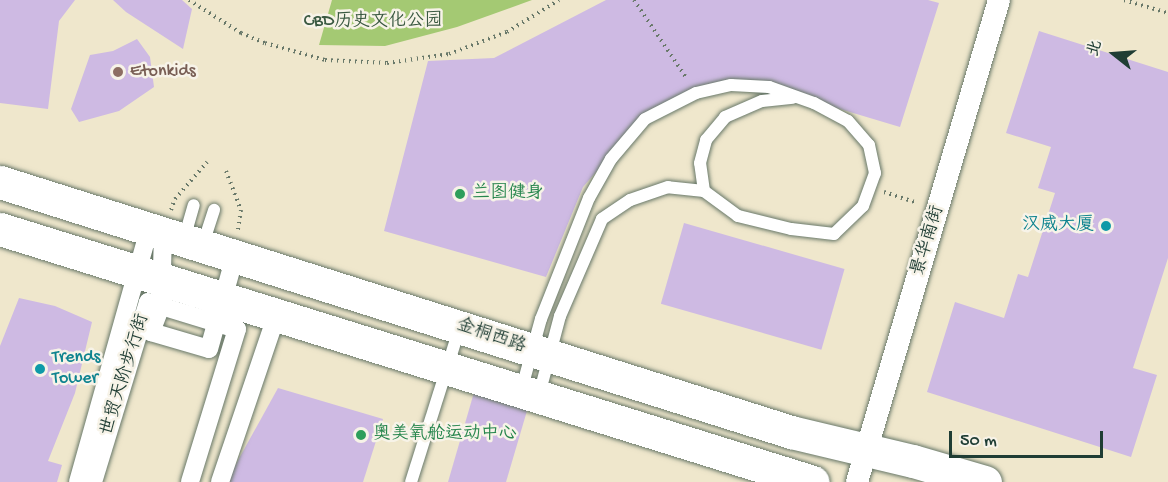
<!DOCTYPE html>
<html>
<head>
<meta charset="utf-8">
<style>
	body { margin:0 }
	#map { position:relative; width:1168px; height:482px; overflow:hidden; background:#efe7cc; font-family:"Gochi Hand","LXGW WenKai TC",sans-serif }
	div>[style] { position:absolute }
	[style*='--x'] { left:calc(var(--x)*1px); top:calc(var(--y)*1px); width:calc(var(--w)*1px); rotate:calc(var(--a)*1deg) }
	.green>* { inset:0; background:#a4c973 }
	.building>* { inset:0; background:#cebae3; transform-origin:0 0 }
	.path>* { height:4px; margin-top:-2px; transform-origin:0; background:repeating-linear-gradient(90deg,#687869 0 1.5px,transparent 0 6px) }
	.roads { filter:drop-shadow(0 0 2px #687869) drop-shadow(0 0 2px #687869) }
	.service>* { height:12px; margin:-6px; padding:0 6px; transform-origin:6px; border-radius:6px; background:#fff }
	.pedestrian>* { height:18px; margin:-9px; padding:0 9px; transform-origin:9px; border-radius:9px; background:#fff }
	.minor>* { height:22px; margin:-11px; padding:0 11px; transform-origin:11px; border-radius:11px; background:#fff }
	.secondary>* { height:33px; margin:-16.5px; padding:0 16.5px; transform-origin:16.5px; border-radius:16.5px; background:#fff }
	.dots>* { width:16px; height:16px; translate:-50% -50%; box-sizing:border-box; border:3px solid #f7f3e8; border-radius:50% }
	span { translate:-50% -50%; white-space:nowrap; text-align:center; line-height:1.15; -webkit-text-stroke:5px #f7f3e8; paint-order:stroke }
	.park-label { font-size:18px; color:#3a5941 }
	.education-label { font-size:18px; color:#785e54 }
	.left { translate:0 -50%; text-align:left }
	.leisure-label { font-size:18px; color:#27864d }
	.culture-label { font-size:18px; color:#0d838f }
	.right { translate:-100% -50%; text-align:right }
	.street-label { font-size:18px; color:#1f3d34 }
	.north { position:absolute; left:1084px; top:24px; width:60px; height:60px; -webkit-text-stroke:4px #f7f3e8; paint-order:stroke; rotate:287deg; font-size:16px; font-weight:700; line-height:24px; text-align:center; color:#1f3d34 }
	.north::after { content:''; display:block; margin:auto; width:21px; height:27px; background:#1f3d34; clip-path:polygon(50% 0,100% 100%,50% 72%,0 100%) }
	.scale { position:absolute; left:949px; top:431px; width:154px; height:27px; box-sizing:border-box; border:3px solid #1f3d34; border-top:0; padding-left:8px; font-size:18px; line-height:21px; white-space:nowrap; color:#1f3d34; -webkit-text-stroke:4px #f7f3e8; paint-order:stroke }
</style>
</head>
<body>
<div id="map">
	<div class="green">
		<div style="clip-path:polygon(332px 0,532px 0,457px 27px,385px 46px,319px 45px)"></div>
	</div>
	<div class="building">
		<div style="clip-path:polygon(0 0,75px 0,59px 21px,48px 109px,0 103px)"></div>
		<div style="clip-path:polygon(113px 0,182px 0,192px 9px,183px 49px,126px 12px)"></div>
		<div style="clip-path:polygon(606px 0,928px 0,939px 3px,900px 127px,763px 86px,696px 93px,651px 109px,583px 187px,546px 277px,384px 231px,428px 61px,494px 58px)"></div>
		<div style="clip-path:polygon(1039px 31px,1168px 72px,1168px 258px,1133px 368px,1157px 375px,1131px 457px,927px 392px,955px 302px,1004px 318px,1018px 274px,1028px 277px,1055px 193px,1038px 188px,1051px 147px,1006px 133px)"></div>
		<div style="clip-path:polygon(137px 39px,150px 57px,154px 87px,119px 111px,79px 122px,71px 109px,90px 55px,113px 51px)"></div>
		<div style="left:684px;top:223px;width:167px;height:84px;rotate:16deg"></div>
		<div style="clip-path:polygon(19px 298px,55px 306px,92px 322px,75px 393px,48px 461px,62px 465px,57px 482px,0 482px,0 346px)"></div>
		<div style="clip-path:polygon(278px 388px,383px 419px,363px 482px,226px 482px)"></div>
		<div style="clip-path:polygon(475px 389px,529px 404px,506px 482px,448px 482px)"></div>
	</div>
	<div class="path">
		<div style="--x:189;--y:0;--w:62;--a:32.4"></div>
		<div style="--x:241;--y:33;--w:26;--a:23"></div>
		<div style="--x:265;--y:43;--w:62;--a:15.8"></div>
		<div style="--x:325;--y:60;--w:62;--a:2.8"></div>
		<div style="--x:387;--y:63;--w:63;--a:-8.3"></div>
		<div style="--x:449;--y:54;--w:62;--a:-20.8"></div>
		<div style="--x:507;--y:32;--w:61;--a:-31.6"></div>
		<div style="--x:634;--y:0;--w:95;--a:56.1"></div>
		<div style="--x:1124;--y:0;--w:46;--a:16.5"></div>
		<div style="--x:226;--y:171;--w:42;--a:69"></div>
		<div style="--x:241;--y:210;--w:20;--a:99"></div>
		<div style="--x:884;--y:192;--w:35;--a:18"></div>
		<div style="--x:171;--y:210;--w:12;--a:-70"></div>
		<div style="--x:175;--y:199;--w:49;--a:-49.1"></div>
	</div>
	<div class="roads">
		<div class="service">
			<div style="--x:704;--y:191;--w:28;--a:-98"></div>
			<div style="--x:700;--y:163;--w:24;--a:-75"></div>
			<div style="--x:706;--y:140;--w:30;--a:-50"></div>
			<div style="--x:725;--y:117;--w:40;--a:-23.4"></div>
			<div style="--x:762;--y:101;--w:31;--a:-6"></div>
			<div style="--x:184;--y:239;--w:35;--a:-74"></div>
			<div style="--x:203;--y:244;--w:36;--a:-72"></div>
			<div style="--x:521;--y:391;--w:75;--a:-74.5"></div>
			<div style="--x:541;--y:319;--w:130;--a:-68.4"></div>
			<div style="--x:589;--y:198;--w:45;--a:-60.6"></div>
			<div style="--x:611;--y:159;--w:52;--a:-49.6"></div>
			<div style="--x:645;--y:119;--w:57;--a:-27"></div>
			<div style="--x:696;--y:93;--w:36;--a:-13"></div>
			<div style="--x:731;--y:85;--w:38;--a:3"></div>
			<div style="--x:769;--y:87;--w:48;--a:19.6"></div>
			<div style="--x:814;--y:103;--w:38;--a:28"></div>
			<div style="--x:848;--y:121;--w:32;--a:49"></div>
			<div style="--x:869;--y:145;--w:29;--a:78"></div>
			<div style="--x:875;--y:173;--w:35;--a:110"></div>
			<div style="--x:863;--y:206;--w:40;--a:136"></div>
			<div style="--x:834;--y:234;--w:43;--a:-173.4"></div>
			<div style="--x:791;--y:229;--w:55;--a:-166.2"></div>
			<div style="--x:738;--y:216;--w:42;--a:-143.7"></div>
			<div style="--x:704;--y:191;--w:36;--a:-174"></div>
			<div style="--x:668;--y:187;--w:40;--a:161.1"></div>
			<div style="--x:630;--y:200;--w:34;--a:146"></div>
			<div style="--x:602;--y:219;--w:106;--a:113.4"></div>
			<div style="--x:560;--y:316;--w:82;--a:104.9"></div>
			<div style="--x:411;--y:482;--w:163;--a:-72.5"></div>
		</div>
		<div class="pedestrian">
			<div style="--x:163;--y:233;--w:73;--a:91.6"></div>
			<div style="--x:161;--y:306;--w:28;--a:111"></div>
			<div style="--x:151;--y:332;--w:60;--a:16.3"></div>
			<div style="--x:209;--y:349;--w:97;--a:-74.4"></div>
			<div style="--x:78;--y:482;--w:263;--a:-74.3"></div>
			<div style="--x:93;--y:482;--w:188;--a:-73"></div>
			<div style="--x:148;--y:302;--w:93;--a:16.9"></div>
			<div style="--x:237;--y:329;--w:160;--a:107.1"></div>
			<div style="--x:220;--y:482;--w:166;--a:-71.3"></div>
		</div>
		<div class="minor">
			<div style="--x:857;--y:482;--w:502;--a:-73.58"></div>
		</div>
		<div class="secondary">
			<div style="--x:0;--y:182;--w:830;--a:17.54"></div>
			<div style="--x:791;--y:432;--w:125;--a:13.4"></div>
			<div style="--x:913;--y:461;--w:75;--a:16.3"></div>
			<div style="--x:0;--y:229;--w:851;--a:17.29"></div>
		</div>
	</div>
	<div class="dots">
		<div style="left:118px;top:72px;background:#8d6e63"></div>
		<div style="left:460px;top:194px;background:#2e9e5b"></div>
		<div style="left:1106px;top:226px;background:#0f9aa8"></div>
		<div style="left:40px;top:369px;background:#0f9aa8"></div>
		<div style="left:361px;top:435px;background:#2e9e5b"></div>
	</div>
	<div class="park-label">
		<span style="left:373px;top:22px">CBD历史文化公园</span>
	</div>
	<div class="education-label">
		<span class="left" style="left:130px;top:72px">Etonkids</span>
	</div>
	<div class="leisure-label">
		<span class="left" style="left:472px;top:194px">兰图健身</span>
		<span class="left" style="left:373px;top:435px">奥美氧舱运动中心</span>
	</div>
	<div class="culture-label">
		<span class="right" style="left:1094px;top:226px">汉威大厦</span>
		<span class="left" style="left:52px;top:369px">Trends<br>Tower</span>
	</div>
	<div class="street-label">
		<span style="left:929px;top:241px;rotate:-73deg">景华南街</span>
		<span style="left:491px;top:337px;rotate:19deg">金桐西路</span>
		<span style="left:126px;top:375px;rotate:-73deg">世贸天阶步行街</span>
	</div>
	<div class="north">北</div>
	<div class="scale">50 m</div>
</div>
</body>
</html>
